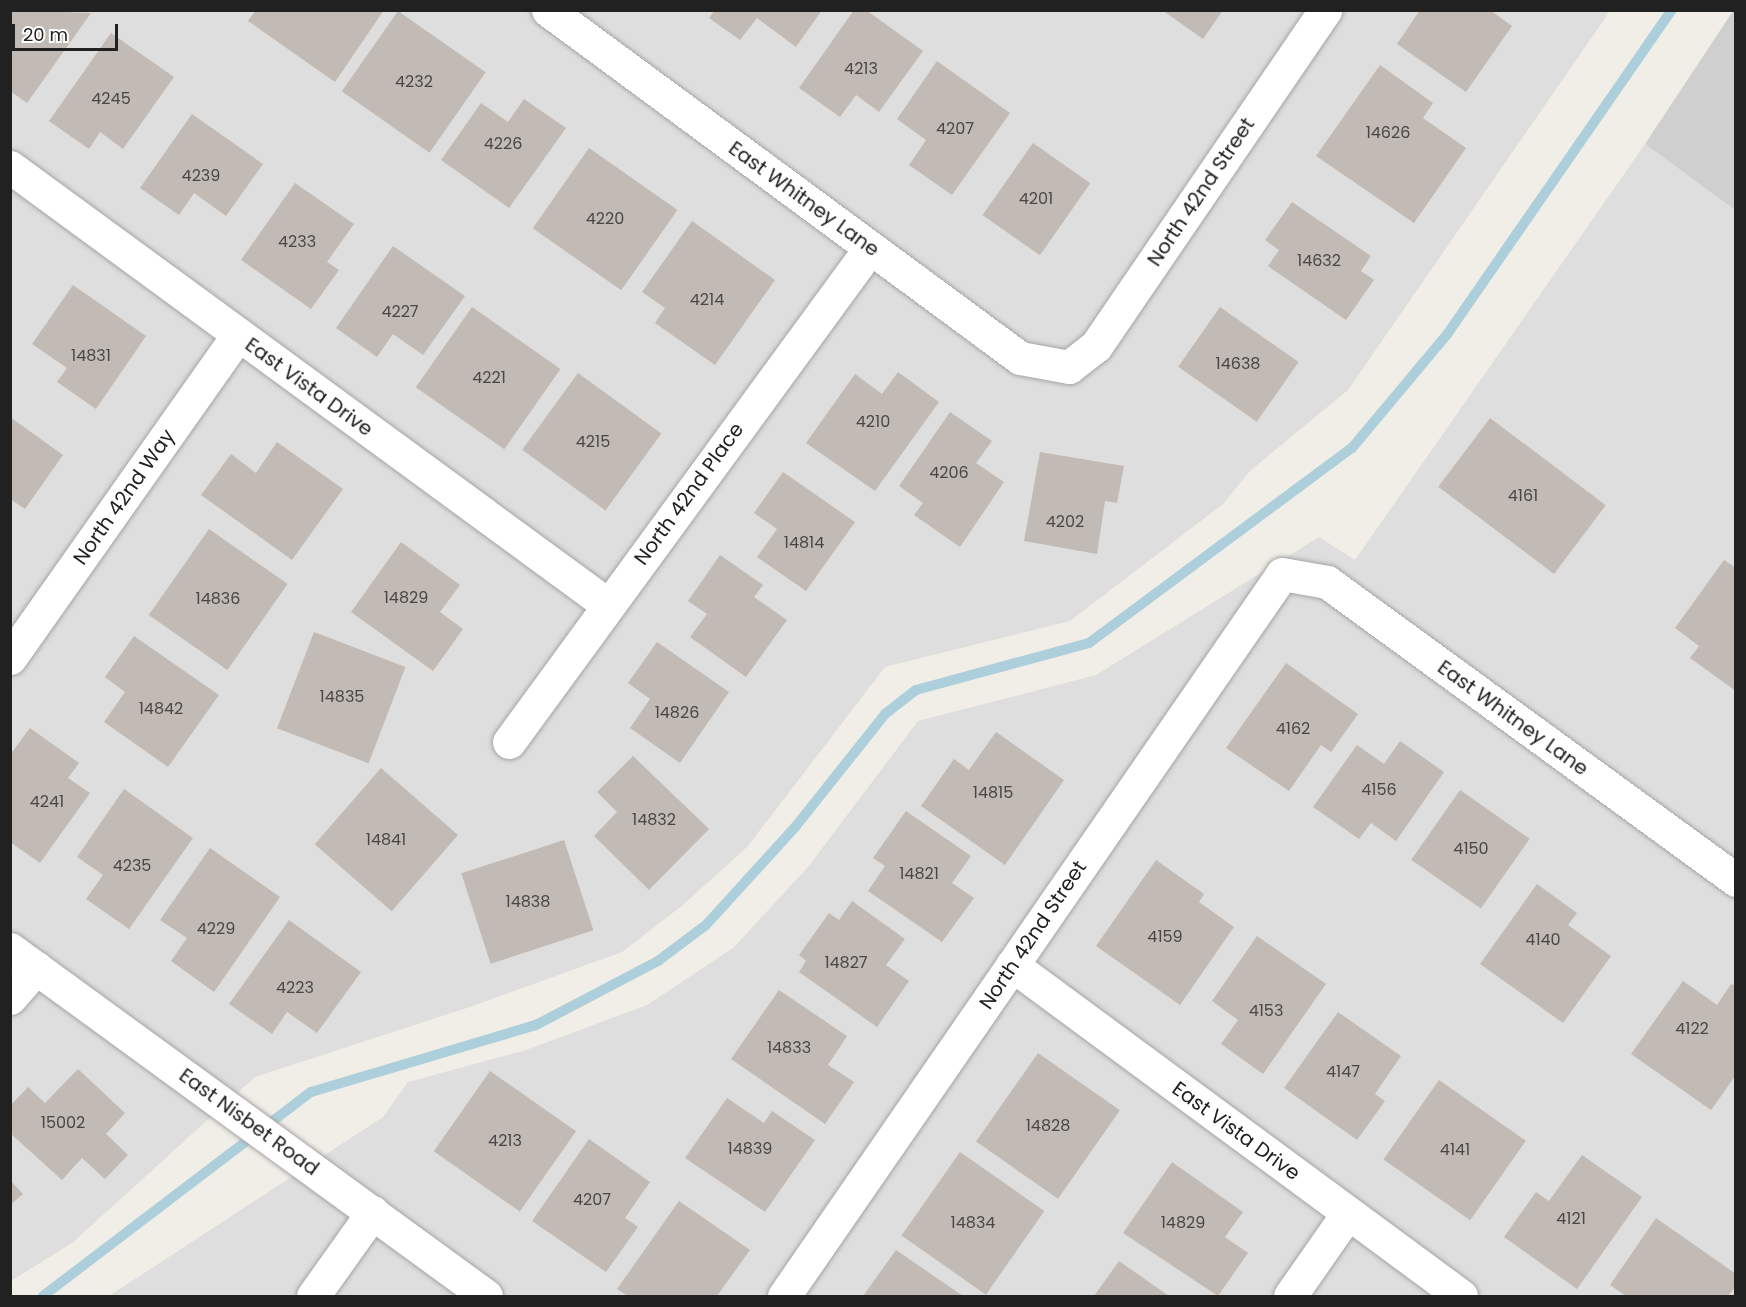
<!DOCTYPE html>
<html>
<head>
<meta charset="utf-8">
<style>
	body { margin:0 }
	#map { position:relative; width:1746px; height:1307px; overflow:hidden; background:#f1eee8; font-family:Poppins,sans-serif }
	div>[style] { position:absolute }
	[style*='--x'] { left:calc(var(--x)*1px); top:calc(var(--y)*1px); width:calc(var(--w)*1px); rotate:calc(var(--a)*1deg) }
	.residential>* { inset:0; background:#dfdede }
	.religious>* { inset:0; background:#cfcfcf }
	.stream>* { height:10px; margin:-5px; padding:0 5px; transform-origin:5px; border-radius:5px; background:#adcfdb }
	.building>* { inset:0; background:#c1bab5; transform-origin:0 0 }
	.roads { filter:drop-shadow(0 0 2px #a5a5a5) drop-shadow(0 0 2px #a5a5a5) }
	.minor>* { height:33px; margin:-16.5px; padding:0 16.5px; transform-origin:16.5px; border-radius:16.5px; background:#fff }
	span { translate:-50% -50%; white-space:nowrap; text-align:center; line-height:1.15; -webkit-text-stroke:4.5px #fff; paint-order:stroke }
	.number-label { font-size:16px; color:#494746 }
	.number-label span { -webkit-text-stroke-width:0 }
	.street-label { font-size:20px; color:#212121 }
	.frame { position:absolute; inset:0; border:12px solid #212121; pointer-events:none }
	.scale { position:absolute; left:12px; top:24px; width:106px; height:27px; box-sizing:border-box; border:3px solid #212121; border-top:0; padding-left:8px; font-size:18px; line-height:21px; white-space:nowrap; color:#212121; -webkit-text-stroke:4px #fff; paint-order:stroke }
</style>
</head>
<body>
<div id="map">
	<div class="residential">
		<div style="clip-path:polygon(11px 11px,1610px 11px,1348px 390px,1250px 471px,1223px 504px,1070px 621px,885px 667px,748px 846px,683px 905px,622px 952px,470px 1007px,255px 1077px,72px 1243px,11px 1281px)"></div>
		<div style="clip-path:polygon(1645px 144px,1735px 210px,1735px 1296px,109px 1296px,383px 1117px,408px 1082px,526px 1050px,647px 1005px,733px 948px,808px 867px,918px 721px,1096px 675px,1319px 537px,1355px 560px)"></div>
	</div>
	<div class="religious">
		<div style="clip-path:polygon(1733px 11px,1736px 11px,1735px 210px,1645px 144px)"></div>
	</div>
	<div class="stream">
		<div style="--x:43;--y:1296;--w:337;--a:-37.3"></div>
		<div style="--x:311;--y:1092;--w:235;--a:-16.6"></div>
		<div style="--x:536;--y:1025;--w:138;--a:-27.7"></div>
		<div style="--x:658;--y:961;--w:60;--a:-36.9"></div>
		<div style="--x:706;--y:925;--w:134;--a:-47.7"></div>
		<div style="--x:796;--y:826;--w:143;--a:-51.5"></div>
		<div style="--x:885;--y:714;--w:39;--a:-38"></div>
		<div style="--x:916;--y:690;--w:179;--a:-15.2"></div>
		<div style="--x:1089;--y:643;--w:327;--a:-36.6"></div>
		<div style="--x:1352;--y:448;--w:150;--a:-50.1"></div>
		<div style="--x:1448;--y:333;--w:393;--a:-55.3"></div>
	</div>
	<div class="building">
		<div style="clip-path:polygon(10px 10px,91px 13px,27px 103px,10px 91px)"></div>
		<div style="clip-path:polygon(256px 10px,384px 10px,335px 82px,248px 21px)"></div>
		<div style="clip-path:polygon(715px 10px,822px 10px,796px 47px,757px 18px,740px 40px,709px 18px)"></div>
		<div style="clip-path:polygon(854px 10px,866px 10px,923px 51px,879px 112px,856px 95px,840px 117px,799px 88px)"></div>
		<div style="clip-path:polygon(1162px 10px,1223px 10px,1203px 39px)"></div>
		<div style="clip-path:polygon(1420px 10px,1490px 10px,1512px 26px,1466px 92px,1397px 44px)"></div>
		<div style="left:398px;top:11px;width:107px;height:98px;rotate:35deg"></div>
		<div style="clip-path:polygon(111px 33px,174px 77px,123px 149px,100px 132px,89px 149px,49px 121px)"></div>
		<div style="clip-path:polygon(937px 61px,1010px 113px,952px 195px,909px 165px,926px 140px,897px 119px)"></div>
		<div style="clip-path:polygon(1380px 65px,1433px 103px,1423px 118px,1466px 148px,1414px 223px,1316px 156px)"></div>
		<div style="clip-path:polygon(524px 99px,566px 128px,509px 208px,441px 160px,481px 103px,508px 122px)"></div>
		<div style="clip-path:polygon(192px 114px,263px 164px,226px 216px,194px 193px,179px 215px,140px 188px)"></div>
		<div style="left:1033px;top:143px;width:70px;height:88px;rotate:35deg"></div>
		<div style="left:589px;top:148px;width:108px;height:98px;rotate:35deg"></div>
		<div style="clip-path:polygon(295px 183px,354px 224px,327px 262px,339px 270px,311px 309px,241px 260px)"></div>
		<div style="clip-path:polygon(1292px 202px,1371px 256px,1361px 271px,1374px 280px,1346px 320px,1268px 266px,1279px 250px,1265px 240px)"></div>
		<div style="clip-path:polygon(692px 221px,775px 280px,715px 365px,655px 323px,665px 308px,642px 292px)"></div>
		<div style="clip-path:polygon(393px 246px,465px 296px,423px 355px,393px 334px,377px 357px,336px 328px)"></div>
		<div style="clip-path:polygon(73px 285px,146px 336px,96px 409px,57px 382px,67px 368px,32px 344px)"></div>
		<div style="left:472px;top:307px;width:108px;height:98px;rotate:35deg"></div>
		<div style="left:1220px;top:307px;width:96px;height:73px;rotate:35deg"></div>
		<div style="clip-path:polygon(898px 372px,939px 402px,875px 491px,806px 443px,855px 374px,882px 394px)"></div>
		<div style="left:578px;top:373px;width:103px;height:95px;rotate:36deg"></div>
		<div style="clip-path:polygon(950px 412px,992px 441px,976px 463px,1004px 482px,960px 547px,914px 515px,923px 503px,899px 486px)"></div>
		<div style="clip-path:polygon(10px 417px,63px 455px,25px 509px,10px 499px)"></div>
		<div style="left:1490px;top:418px;width:145px;height:86px;rotate:37deg"></div>
		<div style="clip-path:polygon(277px 442px,343px 489px,292px 560px,201px 495px,231px 454px,256px 473px)"></div>
		<div style="clip-path:polygon(1040px 452px,1124px 466px,1117px 503px,1105px 501px,1097px 554px,1024px 541px)"></div>
		<div style="clip-path:polygon(783px 472px,855px 522px,806px 591px,757px 557px,777px 529px,754px 513px)"></div>
		<div style="left:209px;top:529px;width:96px;height:105px;rotate:35deg"></div>
		<div style="clip-path:polygon(401px 542px,460px 585px,440px 612px,463px 629px,433px 671px,351px 612px)"></div>
		<div style="clip-path:polygon(720px 555px,763px 585px,754px 597px,787px 620px,746px 677px,690px 637px,707px 614px,688px 601px)"></div>
		<div style="clip-path:polygon(1724px 560px,1736px 568px,1736px 691px,1690px 658px,1699px 646px,1675px 628px)"></div>
		<div style="left:314px;top:632px;width:98px;height:103px;rotate:21deg"></div>
		<div style="clip-path:polygon(134px 636px,219px 695px,168px 767px,104px 722px,125px 692px,105px 677px)"></div>
		<div style="clip-path:polygon(657px 642px,729px 692px,680px 763px,630px 728px,650px 699px,628px 683px)"></div>
		<div style="clip-path:polygon(1286px 663px,1358px 714px,1331px 752px,1321px 745px,1289px 791px,1226px 748px)"></div>
		<div style="clip-path:polygon(30px 728px,79px 763px,68px 778px,90px 793px,40px 863px,10px 842px,10px 755px)"></div>
		<div style="clip-path:polygon(996px 732px,1064px 780px,1005px 865px,921px 806px,954px 759px,969px 770px)"></div>
		<div style="clip-path:polygon(1400px 741px,1444px 772px,1396px 841px,1371px 823px,1359px 839px,1313px 807px,1357px 745px,1384px 764px)"></div>
		<div style="clip-path:polygon(633px 756px,709px 829px,649px 890px,594px 836px,617px 812px,597px 792px)"></div>
		<div style="left:381px;top:768px;width:102px;height:101px;rotate:41deg"></div>
		<div style="clip-path:polygon(124px 789px,193px 838px,129px 929px,86px 899px,103px 875px,77px 857px)"></div>
		<div style="left:1460px;top:790px;width:85px;height:85px;rotate:35deg"></div>
		<div style="clip-path:polygon(906px 811px,971px 856px,952px 883px,974px 898px,942px 942px,868px 891px,885px 866px,873px 858px)"></div>
		<div style="left:564px;top:840px;width:95px;height:108px;rotate:72deg"></div>
		<div style="clip-path:polygon(210px 848px,280px 897px,214px 992px,171px 961px,187px 938px,160px 920px)"></div>
		<div style="clip-path:polygon(1156px 860px,1204px 894px,1199px 902px,1234px 927px,1180px 1005px,1096px 946px)"></div>
		<div style="clip-path:polygon(1537px 884px,1577px 913px,1568px 925px,1611px 956px,1563px 1023px,1480px 964px)"></div>
		<div style="clip-path:polygon(852px 901px,905px 939px,886px 965px,909px 981px,877px 1027px,799px 972px,806px 961px,799px 955px,829px 913px,839px 920px)"></div>
		<div style="clip-path:polygon(289px 920px,361px 972px,317px 1033px,287px 1012px,272px 1034px,229px 1004px)"></div>
		<div style="clip-path:polygon(1257px 936px,1326px 984px,1263px 1074px,1221px 1044px,1238px 1020px,1212px 1001px)"></div>
		<div style="clip-path:polygon(1683px 981px,1717px 1005px,1731px 984px,1736px 986px,1736px 1075px,1711px 1110px,1631px 1054px)"></div>
		<div style="clip-path:polygon(779px 990px,847px 1036px,828px 1065px,854px 1082px,825px 1124px,731px 1059px)"></div>
		<div style="clip-path:polygon(1338px 1012px,1401px 1056px,1375px 1094px,1385px 1101px,1357px 1140px,1284px 1088px)"></div>
		<div style="left:1038px;top:1053px;width:100px;height:108px;rotate:35deg"></div>
		<div style="clip-path:polygon(78px 1069px,125px 1113px,106px 1134px,128px 1155px,105px 1179px,82px 1158px,62px 1180px,10px 1133px,10px 1106px,28px 1087px,45px 1103px)"></div>
		<div style="left:490px;top:1071px;width:105px;height:98px;rotate:35deg"></div>
		<div style="left:1439px;top:1080px;width:106px;height:97px;rotate:35deg"></div>
		<div style="clip-path:polygon(727px 1098px,764px 1123px,772px 1111px,815px 1140px,765px 1212px,685px 1158px)"></div>
		<div style="clip-path:polygon(589px 1139px,650px 1182px,625px 1218px,638px 1227px,606px 1272px,532px 1221px)"></div>
		<div style="left:960px;top:1152px;width:103px;height:102px;rotate:35deg"></div>
		<div style="clip-path:polygon(1582px 1155px,1642px 1197px,1577px 1289px,1504px 1237px,1536px 1192px,1549px 1201px)"></div>
		<div style="clip-path:polygon(1172px 1162px,1243px 1212px,1225px 1237px,1248px 1253px,1218px 1296px,1123px 1233px)"></div>
		<div style="clip-path:polygon(10px 1180px,23px 1194px,10px 1205px)"></div>
		<div style="clip-path:polygon(679px 1201px,750px 1250px,717px 1296px,628px 1296px,617px 1289px)"></div>
		<div style="clip-path:polygon(1656px 1218px,1736px 1274px,1736px 1286px,1728px 1296px,1626px 1296px,1610px 1285px)"></div>
		<div style="clip-path:polygon(896px 1250px,963px 1296px,863px 1296px)"></div>
		<div style="clip-path:polygon(1119px 1261px,1169px 1296px,1094px 1296px)"></div>
	</div>
	<div class="roads">
		<div class="minor">
			<div style="--x:548;--y:10;--w:586;--a:36.4"></div>
			<div style="--x:1020;--y:358;--w:50;--a:10.4"></div>
			<div style="--x:1069;--y:367;--w:34;--a:-38"></div>
			<div style="--x:1096;--y:346;--w:407;--a:-55.7"></div>
			<div style="--x:10;--y:167;--w:741;--a:36.22"></div>
			<div style="--x:10;--y:658;--w:395;--a:-54.8"></div>
			<div style="--x:509;--y:742;--w:612;--a:-53.84"></div>
			<div style="--x:10;--y:949;--w:589;--a:36.09"></div>
			<div style="--x:1012;--y:965;--w:558;--a:36.4"></div>
			<div style="--x:10;--y:998;--w:40;--a:-49"></div>
			<div style="--x:313;--y:1296;--w:103;--a:-54.5"></div>
			<div style="--x:784;--y:1296;--w:877;--a:-55.4"></div>
			<div style="--x:1282;--y:574;--w:46;--a:10.1"></div>
			<div style="--x:1327;--y:582;--w:506;--a:36.08"></div>
			<div style="--x:1290;--y:1296;--w:101;--a:-55.1"></div>
		</div>
	</div>
	<div class="number-label">
		<span style="left:861px;top:69px">4213</span>
		<span style="left:414px;top:82px">4232</span>
		<span style="left:111px;top:99px">4245</span>
		<span style="left:955px;top:129px">4207</span>
		<span style="left:1388px;top:133px">14626</span>
		<span style="left:503px;top:144px">4226</span>
		<span style="left:201px;top:176px">4239</span>
		<span style="left:1036px;top:199px">4201</span>
		<span style="left:605px;top:219px">4220</span>
		<span style="left:297px;top:242px">4233</span>
		<span style="left:1319px;top:261px">14632</span>
		<span style="left:707px;top:300px">4214</span>
		<span style="left:400px;top:312px">4227</span>
		<span style="left:91px;top:356px">14831</span>
		<span style="left:1238px;top:364px">14638</span>
		<span style="left:489px;top:378px">4221</span>
		<span style="left:873px;top:422px">4210</span>
		<span style="left:593px;top:442px">4215</span>
		<span style="left:949px;top:473px">4206</span>
		<span style="left:1523px;top:496px">4161</span>
		<span style="left:1065px;top:522px">4202</span>
		<span style="left:804px;top:543px">14814</span>
		<span style="left:406px;top:598px">14829</span>
		<span style="left:218px;top:599px">14836</span>
		<span style="left:342px;top:697px">14835</span>
		<span style="left:161px;top:709px">14842</span>
		<span style="left:677px;top:713px">14826</span>
		<span style="left:1293px;top:729px">4162</span>
		<span style="left:1379px;top:790px">4156</span>
		<span style="left:993px;top:793px">14815</span>
		<span style="left:47px;top:802px">4241</span>
		<span style="left:654px;top:820px">14832</span>
		<span style="left:386px;top:840px">14841</span>
		<span style="left:1471px;top:849px">4150</span>
		<span style="left:132px;top:866px">4235</span>
		<span style="left:919px;top:874px">14821</span>
		<span style="left:528px;top:902px">14838</span>
		<span style="left:216px;top:929px">4229</span>
		<span style="left:1165px;top:937px">4159</span>
		<span style="left:1543px;top:940px">4140</span>
		<span style="left:846px;top:963px">14827</span>
		<span style="left:295px;top:988px">4223</span>
		<span style="left:1266px;top:1011px">4153</span>
		<span style="left:1692px;top:1029px">4122</span>
		<span style="left:789px;top:1048px">14833</span>
		<span style="left:1343px;top:1072px">4147</span>
		<span style="left:63px;top:1123px">15002</span>
		<span style="left:1048px;top:1126px">14828</span>
		<span style="left:505px;top:1141px">4213</span>
		<span style="left:750px;top:1149px">14839</span>
		<span style="left:1455px;top:1150px">4141</span>
		<span style="left:592px;top:1200px">4207</span>
		<span style="left:1571px;top:1219px">4121</span>
		<span style="left:973px;top:1223px">14834</span>
		<span style="left:1183px;top:1223px">14829</span>
	</div>
	<div class="street-label">
		<span style="left:1201px;top:192px;rotate:-56deg">North 42nd Street</span>
		<span style="left:804px;top:199px;rotate:36deg">East Whitney Lane</span>
		<span style="left:309px;top:387px;rotate:36deg">East Vista Drive</span>
		<span style="left:689px;top:494px;rotate:-54deg">North 42nd Place</span>
		<span style="left:124px;top:497px;rotate:-55deg">North 42nd Way</span>
		<span style="left:1513px;top:718px;rotate:36deg">East Whitney Lane</span>
		<span style="left:1033px;top:935px;rotate:-56deg">North 42nd Street</span>
		<span style="left:249px;top:1122px;rotate:36deg">East Nisbet Road</span>
		<span style="left:1236px;top:1131px;rotate:36deg">East Vista Drive</span>
	</div>
	<div class="frame"></div>
	<div class="scale">20 m</div>
</div>
</body>
</html>
